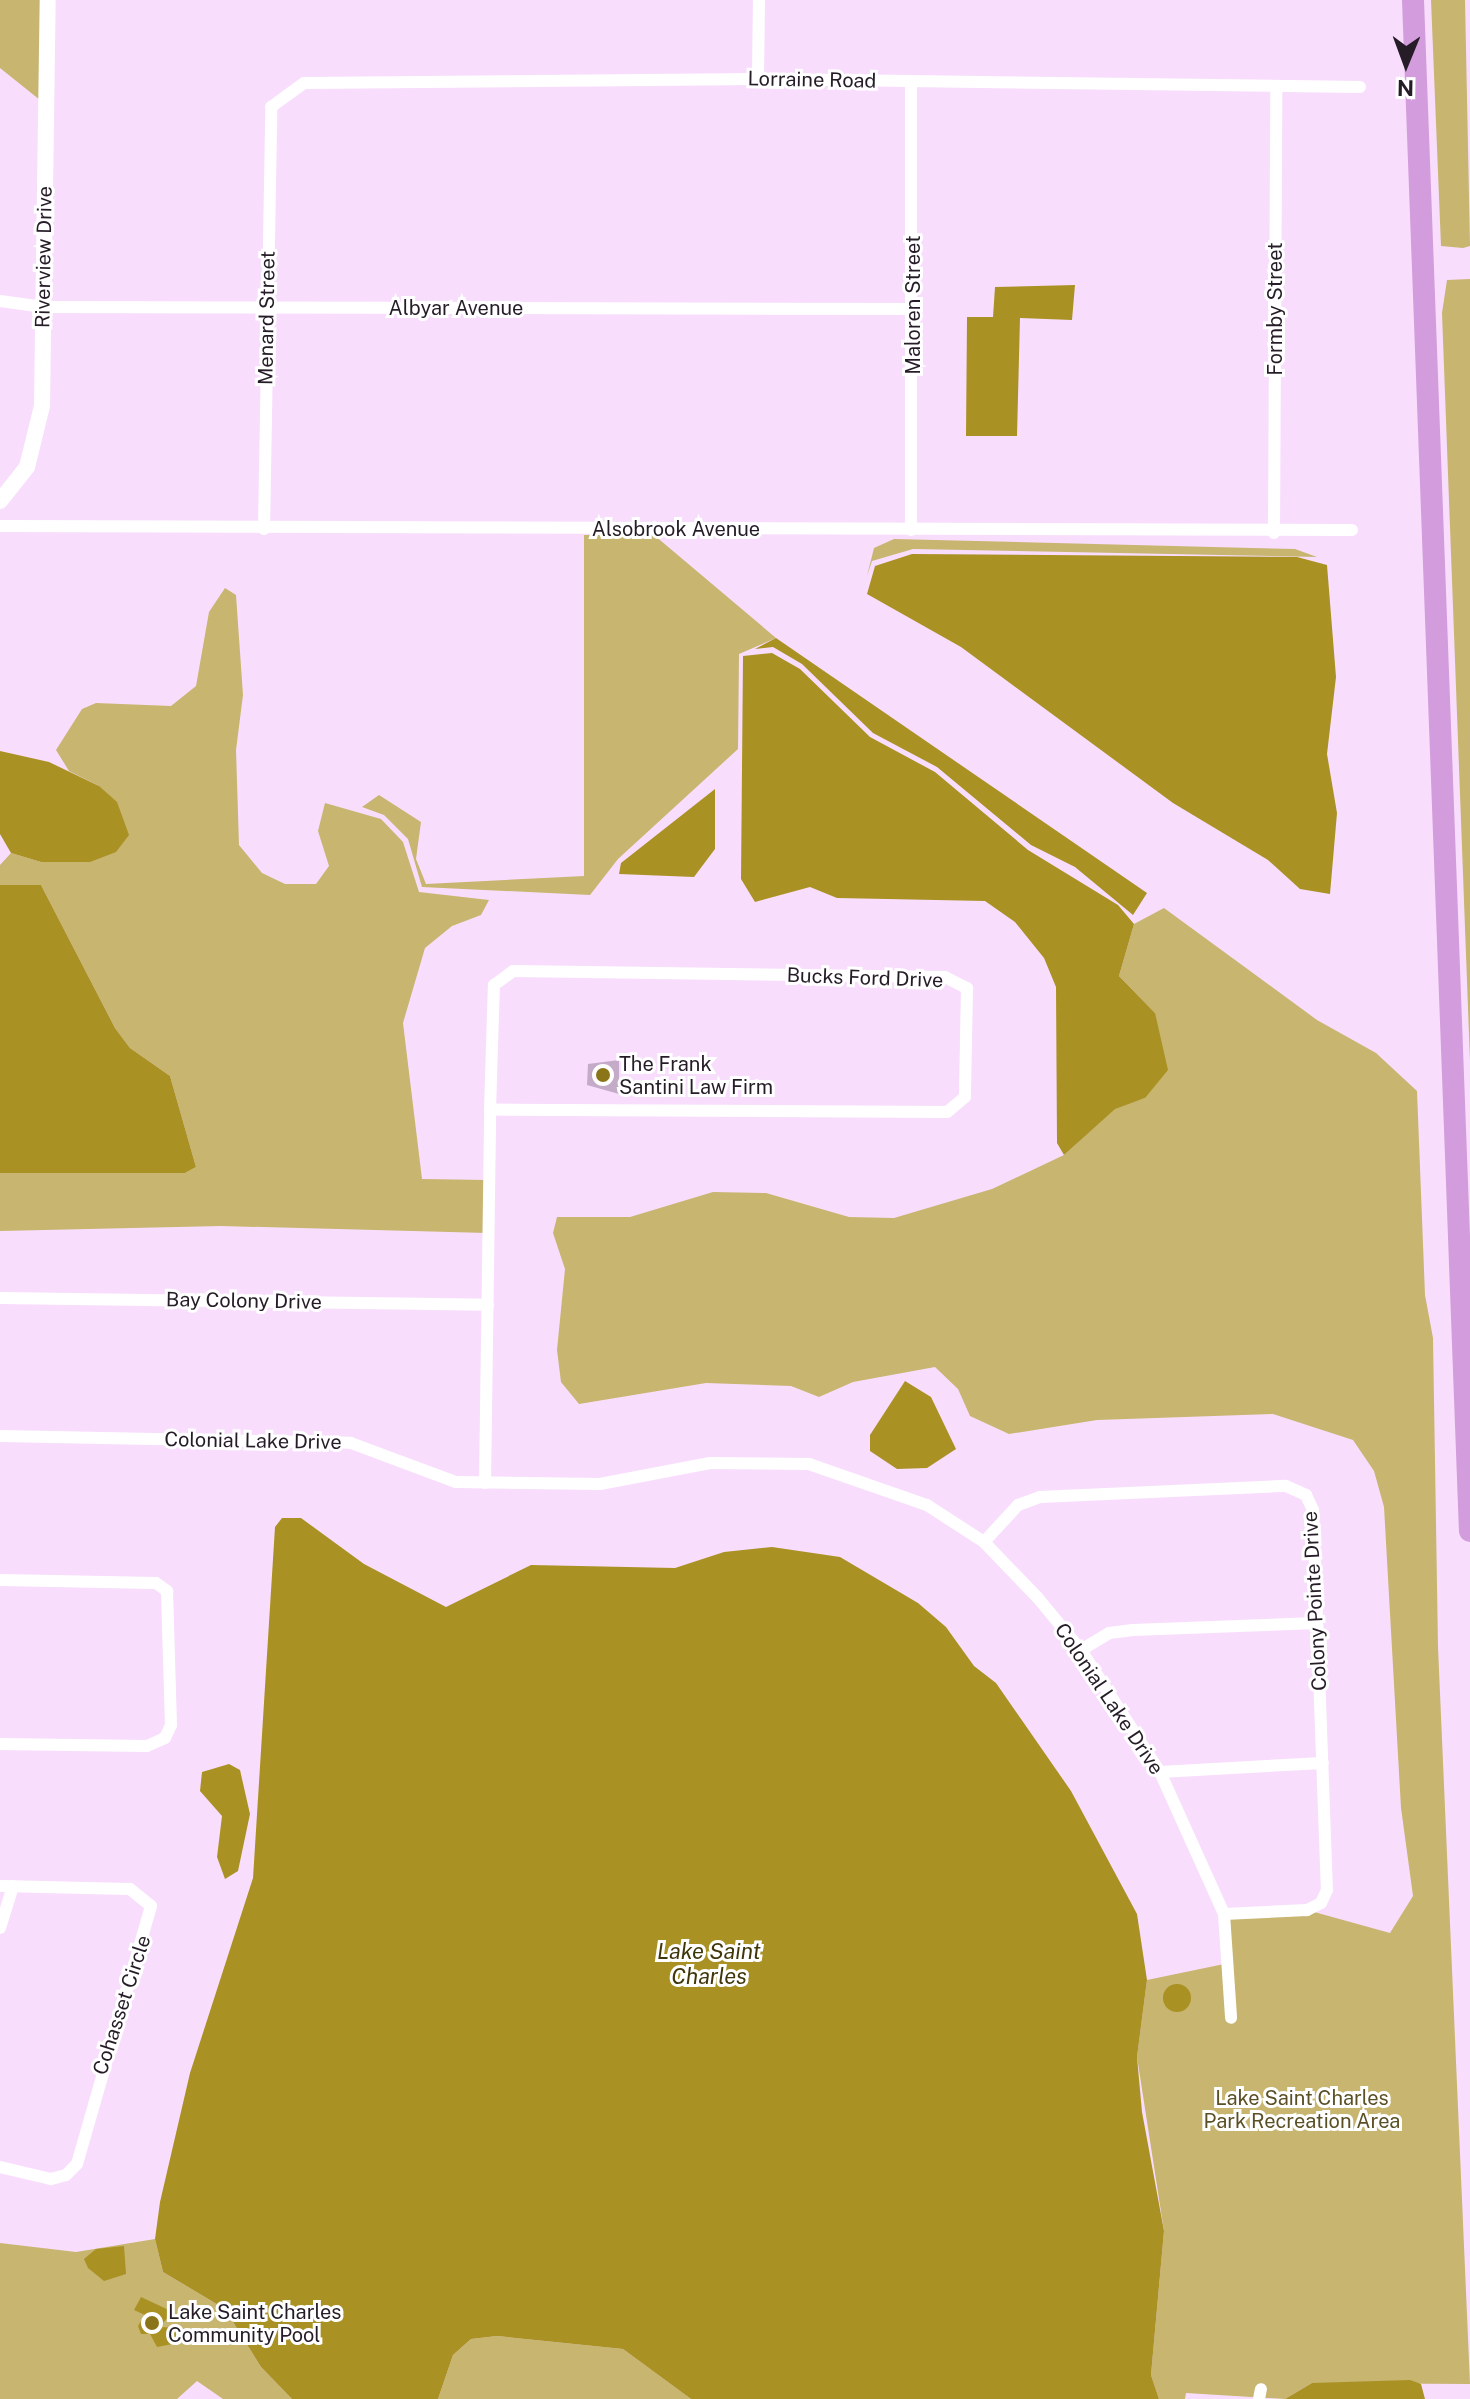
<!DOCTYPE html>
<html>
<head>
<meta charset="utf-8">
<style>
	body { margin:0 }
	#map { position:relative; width:1470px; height:2399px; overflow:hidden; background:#f8defc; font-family:"Public Sans",sans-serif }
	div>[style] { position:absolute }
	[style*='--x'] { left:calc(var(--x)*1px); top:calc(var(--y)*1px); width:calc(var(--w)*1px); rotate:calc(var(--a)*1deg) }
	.green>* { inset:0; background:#c7b570 }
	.water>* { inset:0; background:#aa9123 }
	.round { border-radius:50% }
	.building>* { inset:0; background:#c4abc8 }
	.minor>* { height:12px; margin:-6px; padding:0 6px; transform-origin:6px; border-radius:6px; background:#fff }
	.tertiary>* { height:16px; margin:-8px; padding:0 8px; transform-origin:8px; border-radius:8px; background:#fff }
	.motorway>* { height:22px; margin:-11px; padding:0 11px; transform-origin:11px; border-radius:11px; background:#d39cdc }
	.dots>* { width:22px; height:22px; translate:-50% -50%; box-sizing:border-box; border:4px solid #fff; border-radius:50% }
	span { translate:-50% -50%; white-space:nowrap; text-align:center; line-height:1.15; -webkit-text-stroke:6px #fff; paint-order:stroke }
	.street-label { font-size:20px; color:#251c27 }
	.poi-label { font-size:20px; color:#251c27 }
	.left { translate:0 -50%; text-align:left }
	.park-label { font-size:20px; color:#5b4f25 }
	.water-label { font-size:22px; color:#403609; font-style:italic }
	.north { position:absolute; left:1366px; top:24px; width:80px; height:80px; -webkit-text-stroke:6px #fff; paint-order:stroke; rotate:181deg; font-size:22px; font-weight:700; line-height:32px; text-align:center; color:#251c27 }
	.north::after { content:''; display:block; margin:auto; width:28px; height:36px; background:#251c27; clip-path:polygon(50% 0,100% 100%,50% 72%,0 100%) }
</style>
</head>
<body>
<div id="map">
	<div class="green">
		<div style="clip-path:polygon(0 0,48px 0,45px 104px,0 68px)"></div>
		<div style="clip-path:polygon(1431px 0,1465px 0,1470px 246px,1463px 248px,1441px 246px)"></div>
		<div style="clip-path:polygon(1470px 279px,1470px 1061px,1442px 313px,1447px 280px)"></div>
		<div style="clip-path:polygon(584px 535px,654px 535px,776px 638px,739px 654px,738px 749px,618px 859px,590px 895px,422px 887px,408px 839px,384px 815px,362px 807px,379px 795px,421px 822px,416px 859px,426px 884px,584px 876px)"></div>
		<div style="clip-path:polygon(894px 539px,1295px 549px,1317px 557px,913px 549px,872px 561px,867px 576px,874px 548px)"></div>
		<div style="clip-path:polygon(225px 588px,236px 595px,243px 695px,236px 750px,239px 845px,262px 873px,285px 884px,316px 884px,329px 866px,318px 831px,325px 803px,381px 819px,403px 842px,419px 892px,489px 900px,481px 915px,452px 926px,425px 948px,403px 1023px,422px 1179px,487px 1180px,487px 1233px,221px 1226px,0 1231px,0 1173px,185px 1173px,196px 1167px,170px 1076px,130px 1048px,115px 1028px,41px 885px,0 885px,0 865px,11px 853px,41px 862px,99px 786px,69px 771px,56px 750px,82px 709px,96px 703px,171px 706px,196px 686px,209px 612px)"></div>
		<div style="clip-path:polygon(1164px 908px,1317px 1020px,1376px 1053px,1417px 1091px,1425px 1295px,1433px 1338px,1438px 1647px,1470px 2384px,1312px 2383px,1285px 2399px,1186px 2393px,1185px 2399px,1159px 2399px,1151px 2375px,1164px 2231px,1137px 2057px,1147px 1980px,1229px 1963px,1224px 1914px,1307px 1910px,1390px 1933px,1413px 1896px,1401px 1808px,1384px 1507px,1374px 1471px,1353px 1440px,1273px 1414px,1097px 1420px,1009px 1434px,970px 1416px,958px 1389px,935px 1367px,853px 1382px,819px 1397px,791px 1386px,706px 1383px,579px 1404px,561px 1382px,557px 1350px,565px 1269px,553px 1233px,557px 1217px,630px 1217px,713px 1192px,766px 1193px,849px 1217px,894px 1218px,992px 1189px,1064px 1155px,1115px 1108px,1145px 1098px,1155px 1013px,1119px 976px,1134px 924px)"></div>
		<div style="clip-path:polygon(155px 2239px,163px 2272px,225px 2309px,261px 2367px,292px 2399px,223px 2399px,197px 2381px,177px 2399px,0 2399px,0 2243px,76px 2252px)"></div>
		<div style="clip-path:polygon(497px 2336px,623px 2349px,691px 2399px,438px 2399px,453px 2355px,471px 2339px)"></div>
	</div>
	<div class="water">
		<div style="clip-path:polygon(1075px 285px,1072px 320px,1020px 318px,1017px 436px,966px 436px,967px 317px,993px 317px,995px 287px)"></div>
		<div style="clip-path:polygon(912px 554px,1297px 557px,1327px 565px,1336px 677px,1327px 754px,1337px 813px,1330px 894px,1300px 889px,1268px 860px,1173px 803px,961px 647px,867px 594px,875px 566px)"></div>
		<div style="clip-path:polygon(776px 638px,1147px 893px,1133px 915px,1075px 867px,1031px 845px,937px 767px,873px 733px,802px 664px,773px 647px,755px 649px)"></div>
		<div style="clip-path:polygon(772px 653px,800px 669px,870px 737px,935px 772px,1028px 850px,1118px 905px,1134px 924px,1119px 976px,1155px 1013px,1168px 1070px,1145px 1098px,1115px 1109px,1064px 1155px,1057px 1143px,1056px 987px,1044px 958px,1015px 922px,985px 901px,837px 898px,810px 887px,755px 902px,741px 879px,743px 656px)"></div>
		<div style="clip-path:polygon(0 751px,49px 762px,99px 786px,117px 802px,129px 835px,116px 852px,90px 862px,41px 862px,11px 853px,0 834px)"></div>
		<div style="clip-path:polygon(715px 789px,715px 849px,694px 877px,619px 874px,621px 863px)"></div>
		<div style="clip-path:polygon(0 885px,41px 885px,115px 1028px,130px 1048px,170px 1076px,196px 1167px,185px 1173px,0 1173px)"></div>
		<div style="clip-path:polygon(905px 1381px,931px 1397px,956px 1449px,927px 1468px,897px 1469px,870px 1451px,870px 1435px)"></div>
		<div style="clip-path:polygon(282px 1518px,301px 1518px,364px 1564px,446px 1607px,531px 1565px,675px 1568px,724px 1552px,772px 1547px,840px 1557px,918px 1603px,946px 1627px,974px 1666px,996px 1683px,1071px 1791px,1137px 1914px,1147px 1980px,1137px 2057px,1142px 2112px,1164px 2231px,1151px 2375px,1159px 2399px,691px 2399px,623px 2349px,497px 2336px,471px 2339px,453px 2355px,438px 2399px,292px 2399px,261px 2367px,225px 2309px,163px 2272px,155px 2239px,160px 2202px,190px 2073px,253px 1878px,275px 1527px)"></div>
		<div style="clip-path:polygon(229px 1764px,240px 1770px,250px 1814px,238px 1871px,225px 1879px,217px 1857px,222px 1816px,200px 1791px,202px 1772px)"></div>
		<div class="round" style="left:1163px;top:1984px;width:28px;height:28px"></div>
		<div style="clip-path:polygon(124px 2246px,126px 2274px,104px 2281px,88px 2268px,84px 2259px,96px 2249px)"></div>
		<div style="clip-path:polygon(141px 2297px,173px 2312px,159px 2327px,180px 2328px,183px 2342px,157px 2347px,150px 2334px,141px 2334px,138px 2326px,145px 2315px,134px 2310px)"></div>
		<div style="clip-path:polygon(1410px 2380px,1421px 2384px,1425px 2399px,1285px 2399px,1312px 2383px)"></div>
	</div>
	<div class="building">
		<div style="clip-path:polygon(619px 1060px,619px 1094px,587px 1085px,588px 1064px)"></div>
	</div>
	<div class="minor">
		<div style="--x:758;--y:79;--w:79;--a:-89.3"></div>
		<div style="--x:0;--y:301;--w:44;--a:7.8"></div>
		<div style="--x:44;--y:307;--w:870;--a:0.13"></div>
		<div style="--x:0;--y:526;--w:1352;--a:0.17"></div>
		<div style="--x:264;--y:529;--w:422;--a:-89"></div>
		<div style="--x:271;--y:107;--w:41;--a:-36"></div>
		<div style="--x:304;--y:83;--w:454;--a:-0.5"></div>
		<div style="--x:758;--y:79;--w:602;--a:0.76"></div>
		<div style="--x:911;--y:530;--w:449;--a:-90"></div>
		<div style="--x:1274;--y:533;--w:447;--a:-89.7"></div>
		<div style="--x:513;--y:971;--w:432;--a:0.8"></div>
		<div style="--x:945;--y:977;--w:25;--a:27"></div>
		<div style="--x:967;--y:988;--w:109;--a:91.1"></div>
		<div style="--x:965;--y:1097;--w:23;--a:140"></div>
		<div style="--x:947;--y:1112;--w:457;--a:-179.7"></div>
		<div style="--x:490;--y:1110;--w:125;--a:-88.2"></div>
		<div style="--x:494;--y:985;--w:24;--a:-36"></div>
		<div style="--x:0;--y:1298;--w:488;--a:0.8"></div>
		<div style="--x:0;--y:1436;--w:351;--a:1.1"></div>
		<div style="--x:351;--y:1443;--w:112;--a:20.4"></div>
		<div style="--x:456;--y:1482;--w:144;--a:0.8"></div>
		<div style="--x:600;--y:1484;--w:112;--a:-10.8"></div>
		<div style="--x:710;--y:1463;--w:99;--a:0.6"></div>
		<div style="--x:809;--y:1464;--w:125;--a:19.2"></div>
		<div style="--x:927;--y:1505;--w:68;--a:33"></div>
		<div style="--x:984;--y:1542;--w:76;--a:46.1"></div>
		<div style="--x:1037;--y:1597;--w:69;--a:50.3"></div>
		<div style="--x:1081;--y:1650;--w:145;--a:57.1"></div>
		<div style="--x:1160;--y:1772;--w:156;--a:65.7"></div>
		<div style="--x:1224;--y:1914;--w:104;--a:86.1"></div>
		<div style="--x:485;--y:1483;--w:373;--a:-89.2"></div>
		<div style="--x:984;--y:1542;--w:50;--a:-47.4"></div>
		<div style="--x:1018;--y:1505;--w:23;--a:-20"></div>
		<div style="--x:1040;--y:1497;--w:246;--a:-2.6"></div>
		<div style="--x:1286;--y:1486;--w:22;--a:24"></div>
		<div style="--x:1306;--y:1495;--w:17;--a:65"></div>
		<div style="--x:1313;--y:1510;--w:380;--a:87.9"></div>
		<div style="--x:1327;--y:1890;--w:14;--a:115"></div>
		<div style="--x:1321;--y:1903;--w:16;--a:153"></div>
		<div style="--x:1307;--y:1910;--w:83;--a:177.2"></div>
		<div style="--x:0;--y:1580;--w:156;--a:1.1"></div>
		<div style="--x:156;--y:1583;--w:14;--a:36"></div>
		<div style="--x:167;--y:1591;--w:134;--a:88.3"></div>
		<div style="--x:171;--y:1725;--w:14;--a:115"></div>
		<div style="--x:165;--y:1738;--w:20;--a:156"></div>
		<div style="--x:147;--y:1746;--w:147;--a:-179.2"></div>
		<div style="--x:1081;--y:1650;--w:33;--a:-31"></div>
		<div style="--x:1109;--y:1633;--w:24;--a:-7"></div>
		<div style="--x:1133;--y:1630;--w:184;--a:-2.2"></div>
		<div style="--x:1160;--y:1772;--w:163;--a:-3.2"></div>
		<div style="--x:0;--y:1886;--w:130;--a:1.3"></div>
		<div style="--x:130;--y:1889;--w:27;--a:39"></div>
		<div style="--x:151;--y:1906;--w:268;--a:106"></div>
		<div style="--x:77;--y:2164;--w:16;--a:135"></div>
		<div style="--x:66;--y:2175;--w:16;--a:165"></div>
		<div style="--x:51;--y:2179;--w:52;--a:-166.8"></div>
		<div style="--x:0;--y:1928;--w:44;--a:-72.8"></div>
		<div style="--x:1259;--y:2399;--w:10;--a:-79"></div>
	</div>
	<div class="tertiary">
		<div style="--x:0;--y:501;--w:43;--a:-51.5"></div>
		<div style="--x:27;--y:467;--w:63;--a:-76.2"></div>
		<div style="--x:42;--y:406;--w:406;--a:-89.2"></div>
	</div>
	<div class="motorway">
		<div style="--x:1413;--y:0;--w:1532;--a:87.87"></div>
	</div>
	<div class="dots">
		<div style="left:603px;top:1075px;background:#8b7519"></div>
		<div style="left:152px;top:2323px;background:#8b7519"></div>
	</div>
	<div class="street-label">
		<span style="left:812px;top:80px;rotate:1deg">Lorraine Road</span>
		<span style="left:44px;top:257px;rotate:-89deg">Riverview Drive</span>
		<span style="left:913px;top:305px;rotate:-90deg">Maloren Street</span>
		<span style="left:456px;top:308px">Albyar Avenue</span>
		<span style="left:1275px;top:309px;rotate:-90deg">Formby Street</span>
		<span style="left:267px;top:318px;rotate:-89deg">Menard Street</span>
		<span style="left:676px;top:529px">Alsobrook Avenue</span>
		<span style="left:865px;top:978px;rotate:2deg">Bucks Ford Drive</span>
		<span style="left:244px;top:1301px;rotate:1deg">Bay Colony Drive</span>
		<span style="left:253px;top:1441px;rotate:1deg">Colonial Lake Drive</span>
		<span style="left:1315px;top:1601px;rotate:-93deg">Colony Pointe Drive</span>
		<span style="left:1109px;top:1699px;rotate:56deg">Colonial Lake Drive</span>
		<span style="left:122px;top:2005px;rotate:-72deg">Cohasset Circle</span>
	</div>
	<div class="poi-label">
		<span class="left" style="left:619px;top:1076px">The Frank<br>Santini Law Firm</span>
		<span class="left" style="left:168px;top:2324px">Lake Saint Charles<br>Community Pool</span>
	</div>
	<div class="park-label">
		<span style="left:1302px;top:2110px">Lake Saint Charles<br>Park Recreation Area</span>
	</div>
	<div class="water-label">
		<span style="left:709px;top:1964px">Lake Saint<br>Charles</span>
	</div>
	<div class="north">N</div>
</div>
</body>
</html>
